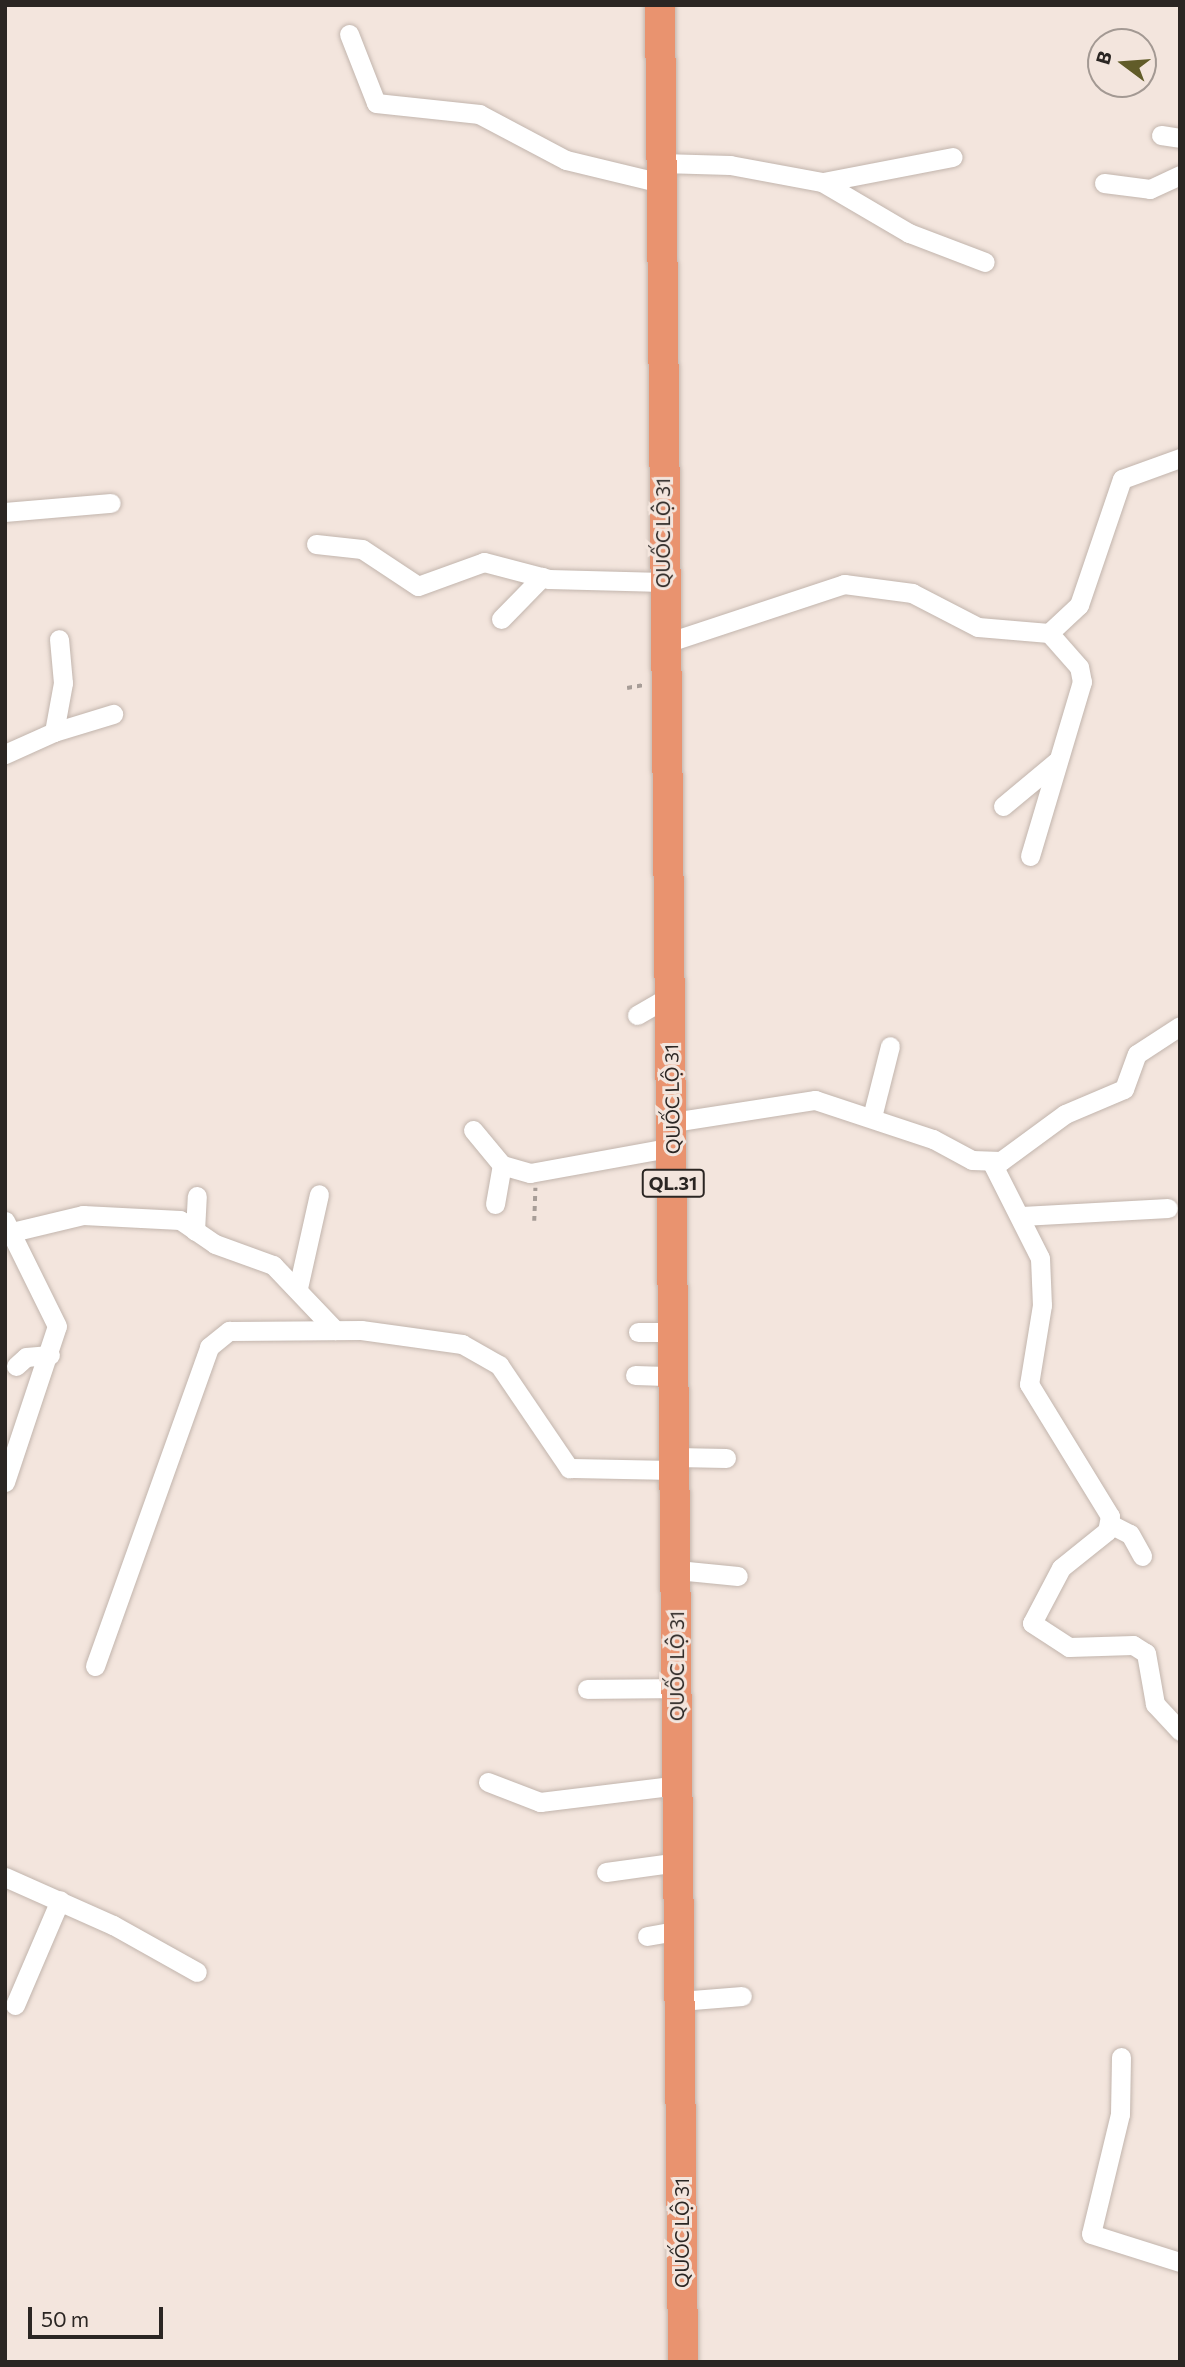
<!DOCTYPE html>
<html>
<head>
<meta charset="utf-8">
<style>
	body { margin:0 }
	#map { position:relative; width:1185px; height:2367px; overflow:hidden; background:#f3e5dd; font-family:Commissioner,sans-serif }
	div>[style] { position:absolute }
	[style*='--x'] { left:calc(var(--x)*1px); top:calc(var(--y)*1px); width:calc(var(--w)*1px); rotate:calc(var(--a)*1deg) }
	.path>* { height:3.5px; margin-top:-1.75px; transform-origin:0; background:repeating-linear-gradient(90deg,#a79d97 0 5px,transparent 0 10px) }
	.roads { filter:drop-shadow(0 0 2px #c2b5ad) drop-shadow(0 0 2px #c2b5ad) }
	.minor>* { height:19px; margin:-9.5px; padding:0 9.5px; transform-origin:9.5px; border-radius:9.5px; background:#fff }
	.highway>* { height:30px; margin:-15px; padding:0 15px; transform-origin:15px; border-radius:15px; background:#e9936f }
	span { translate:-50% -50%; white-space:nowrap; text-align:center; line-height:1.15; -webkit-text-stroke:6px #f3e5dd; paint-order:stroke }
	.shield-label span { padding:2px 5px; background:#f3e5dd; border:2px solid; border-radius:5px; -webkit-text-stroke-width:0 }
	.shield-label { font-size:18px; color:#2b2623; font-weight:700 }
	.street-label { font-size:19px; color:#2b2623 }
	.frame { position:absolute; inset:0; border:7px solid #2b2623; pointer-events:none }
	.north { position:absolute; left:1087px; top:28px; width:70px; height:70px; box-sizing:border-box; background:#f3e5dd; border:2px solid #a39993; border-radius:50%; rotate:286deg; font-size:19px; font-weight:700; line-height:28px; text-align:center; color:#2b2623 }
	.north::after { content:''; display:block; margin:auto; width:24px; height:32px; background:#615c29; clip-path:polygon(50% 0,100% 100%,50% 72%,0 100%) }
	.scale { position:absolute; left:28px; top:2307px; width:135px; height:32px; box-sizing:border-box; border:4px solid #2b2623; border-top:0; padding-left:9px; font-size:21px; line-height:24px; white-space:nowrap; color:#2b2623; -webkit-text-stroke:5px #f3e5dd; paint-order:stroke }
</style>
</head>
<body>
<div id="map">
	<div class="path">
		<div style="--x:627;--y:688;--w:17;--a:-10"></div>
		<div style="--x:534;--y:1221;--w:33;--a:-88"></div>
	</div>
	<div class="roads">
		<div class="minor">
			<div style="--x:349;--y:34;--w:74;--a:68.6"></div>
			<div style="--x:376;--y:103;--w:104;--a:6.1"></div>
			<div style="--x:479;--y:114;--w:98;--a:27.9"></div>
			<div style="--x:566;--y:160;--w:98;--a:13.6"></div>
			<div style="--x:1161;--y:135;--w:19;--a:9"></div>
			<div style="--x:661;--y:163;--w:69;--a:1.7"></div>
			<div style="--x:730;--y:165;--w:94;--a:10.5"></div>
			<div style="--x:822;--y:182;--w:101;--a:30.4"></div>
			<div style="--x:909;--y:233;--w:81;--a:20.9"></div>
			<div style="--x:823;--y:182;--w:132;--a:-10.9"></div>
			<div style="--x:1104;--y:183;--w:46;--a:7.4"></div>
			<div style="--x:1150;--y:189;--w:33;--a:-25"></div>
			<div style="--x:5;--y:512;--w:106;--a:-4.9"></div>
			<div style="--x:316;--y:544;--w:46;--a:6.2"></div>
			<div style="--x:362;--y:549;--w:67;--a:33.5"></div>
			<div style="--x:418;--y:586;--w:70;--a:-20"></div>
			<div style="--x:484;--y:562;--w:67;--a:14.7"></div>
			<div style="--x:549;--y:579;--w:114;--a:1.5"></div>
			<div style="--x:501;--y:619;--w:59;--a:-45.7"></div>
			<div style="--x:663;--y:644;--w:191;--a:-18.3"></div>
			<div style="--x:844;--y:584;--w:69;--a:7.5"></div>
			<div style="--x:912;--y:593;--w:74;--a:27.3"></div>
			<div style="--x:978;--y:627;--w:71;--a:4.8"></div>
			<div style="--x:1049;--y:633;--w:41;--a:-43"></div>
			<div style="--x:1079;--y:605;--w:133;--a:-71.2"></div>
			<div style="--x:1122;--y:479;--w:62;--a:-19.9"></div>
			<div style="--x:54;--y:732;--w:62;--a:-17"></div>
			<div style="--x:5;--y:754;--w:54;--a:-24.2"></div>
			<div style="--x:54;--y:732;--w:50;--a:-79.6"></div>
			<div style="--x:63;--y:683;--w:44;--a:-95.2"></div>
			<div style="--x:1003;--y:806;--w:69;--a:-39.7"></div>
			<div style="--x:1030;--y:856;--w:182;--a:-73.4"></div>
			<div style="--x:1082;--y:682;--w:15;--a:-101"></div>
			<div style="--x:1079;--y:667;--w:45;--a:-131.4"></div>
			<div style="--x:637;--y:1015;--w:38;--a:-30"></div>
			<div style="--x:872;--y:1117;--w:73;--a:-75.8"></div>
			<div style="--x:673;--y:1122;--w:144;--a:-8.8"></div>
			<div style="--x:815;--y:1100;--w:124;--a:18.3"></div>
			<div style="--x:933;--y:1139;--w:44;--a:28.3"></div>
			<div style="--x:972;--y:1160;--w:29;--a:2"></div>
			<div style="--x:1001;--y:1161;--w:79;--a:-36.3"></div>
			<div style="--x:1065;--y:1114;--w:64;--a:-23"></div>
			<div style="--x:1124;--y:1089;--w:37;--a:-70"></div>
			<div style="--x:1137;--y:1054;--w:51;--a:-33.1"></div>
			<div style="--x:473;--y:1130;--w:45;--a:50.4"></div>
			<div style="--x:502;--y:1165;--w:29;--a:16"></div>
			<div style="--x:530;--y:1173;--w:145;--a:-10.3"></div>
			<div style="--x:992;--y:1163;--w:106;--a:63.2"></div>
			<div style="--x:1040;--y:1258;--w:47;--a:87.6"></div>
			<div style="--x:1042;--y:1305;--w:80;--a:99.3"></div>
			<div style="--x:1029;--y:1384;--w:155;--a:58.5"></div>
			<div style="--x:1110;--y:1516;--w:15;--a:101"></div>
			<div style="--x:1107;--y:1531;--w:59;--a:141.2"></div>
			<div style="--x:1061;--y:1568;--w:62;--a:117.8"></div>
			<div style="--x:1032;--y:1623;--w:44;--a:33"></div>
			<div style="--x:1069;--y:1647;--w:64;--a:-1.8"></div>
			<div style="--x:1133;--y:1645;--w:15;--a:32"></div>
			<div style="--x:1146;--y:1653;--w:52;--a:80"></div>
			<div style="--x:1155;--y:1704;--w:37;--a:47"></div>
			<div style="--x:495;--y:1204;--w:40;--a:-80"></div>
			<div style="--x:1022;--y:1216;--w:146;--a:-3.1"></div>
			<div style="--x:195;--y:1231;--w:35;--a:-87"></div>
			<div style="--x:12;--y:1232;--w:73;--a:-13.5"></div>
			<div style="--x:83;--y:1215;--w:97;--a:3"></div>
			<div style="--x:180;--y:1220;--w:42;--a:34.4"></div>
			<div style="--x:215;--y:1244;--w:62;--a:19.9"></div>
			<div style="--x:273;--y:1265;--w:90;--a:46.4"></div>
			<div style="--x:298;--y:1288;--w:96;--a:-77.4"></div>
			<div style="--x:638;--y:1332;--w:35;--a:0"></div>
			<div style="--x:16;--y:1366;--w:13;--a:-42"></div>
			<div style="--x:26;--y:1357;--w:24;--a:-5"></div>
			<div style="--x:635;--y:1375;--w:38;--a:2"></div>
			<div style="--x:676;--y:1457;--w:50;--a:1.1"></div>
			<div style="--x:5;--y:1482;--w:164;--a:-71.6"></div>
			<div style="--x:57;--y:1326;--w:117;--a:-116.3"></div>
			<div style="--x:1110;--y:1524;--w:22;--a:27"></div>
			<div style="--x:1130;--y:1534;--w:25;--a:61"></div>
			<div style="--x:677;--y:1570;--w:61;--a:5.6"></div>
			<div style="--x:95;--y:1666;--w:339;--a:-70.3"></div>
			<div style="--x:209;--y:1347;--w:26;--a:-39"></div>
			<div style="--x:229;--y:1331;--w:132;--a:-0.4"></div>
			<div style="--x:361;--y:1330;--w:102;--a:7.9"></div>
			<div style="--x:462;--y:1344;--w:43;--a:29.6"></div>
			<div style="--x:499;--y:1365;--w:125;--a:55.8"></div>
			<div style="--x:569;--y:1468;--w:107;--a:1.1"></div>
			<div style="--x:587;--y:1689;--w:90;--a:-0.6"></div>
			<div style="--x:488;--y:1782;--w:56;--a:21"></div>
			<div style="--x:540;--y:1802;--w:139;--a:-7"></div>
			<div style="--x:606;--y:1872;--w:74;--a:-7.8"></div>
			<div style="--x:5;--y:1877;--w:118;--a:24"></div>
			<div style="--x:113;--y:1925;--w:96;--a:29.2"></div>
			<div style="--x:647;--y:1936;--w:34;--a:-10"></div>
			<div style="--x:680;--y:2001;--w:62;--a:-4.6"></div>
			<div style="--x:15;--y:2005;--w:114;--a:-66.8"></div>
			<div style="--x:1121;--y:2057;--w:57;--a:91"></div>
			<div style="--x:1120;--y:2114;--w:123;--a:103.6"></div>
			<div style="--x:1091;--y:2234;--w:93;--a:17.5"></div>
		</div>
		<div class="highway">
			<div style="--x:660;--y:5;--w:2357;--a:89.44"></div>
		</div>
	</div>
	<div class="shield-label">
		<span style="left:673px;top:1183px">QL.31</span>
	</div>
	<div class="street-label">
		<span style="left:663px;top:533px;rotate:-90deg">QUỐC LỘ 31</span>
		<span style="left:672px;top:1099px;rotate:-91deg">QUỐC LỘ 31</span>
		<span style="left:677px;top:1666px;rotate:-90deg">QUỐC LỘ 31</span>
		<span style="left:682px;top:2233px;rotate:-90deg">QUỐC LỘ 31</span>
	</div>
	<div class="frame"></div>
	<div class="north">B</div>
	<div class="scale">50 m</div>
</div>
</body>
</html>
